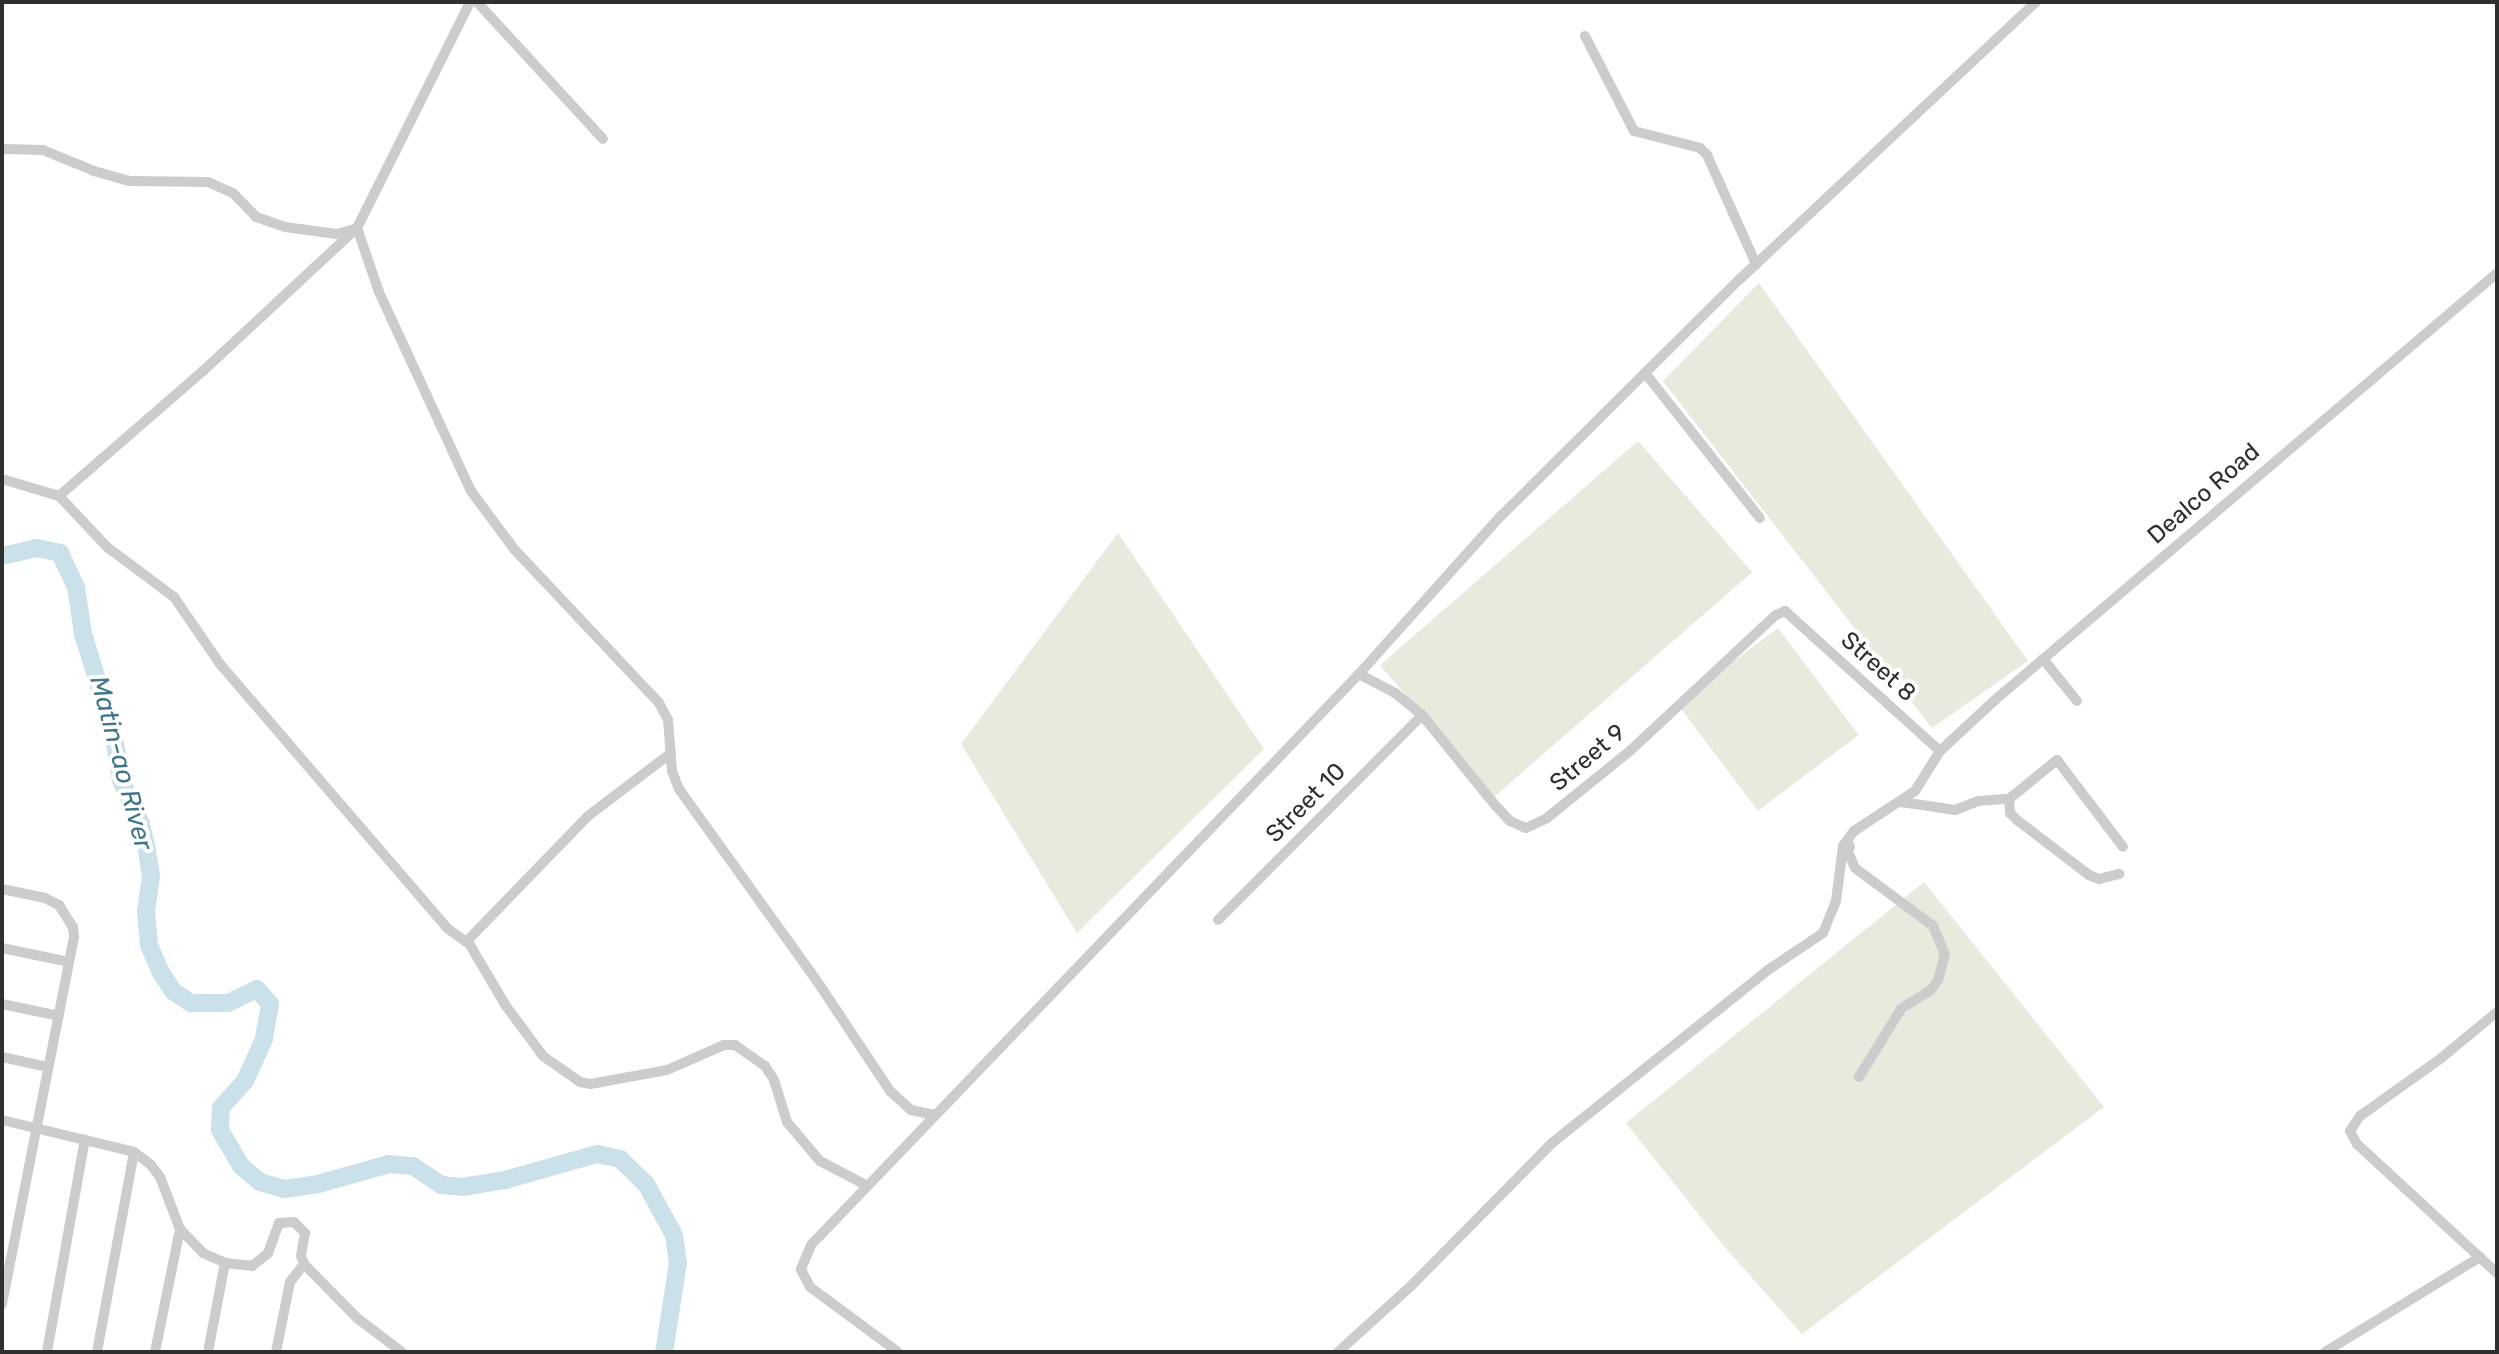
<!DOCTYPE html>
<html>
<head>
<meta charset="utf-8">
<style>
	body { margin:0 }
	#map { position:relative; width:2499px; height:1354px; overflow:hidden; background:#fff; font-family:Rubik,sans-serif }
	div>[style] { position:absolute }
	[style*='--x'] { left:calc(var(--x)*1px); top:calc(var(--y)*1px); width:calc(var(--w)*1px); rotate:calc(var(--a)*1deg) }
	.green>* { inset:0; background:#e6ebdd; transform-origin:0 0 }
	.river>* { height:18px; margin:-9px; padding:0 9px; transform-origin:9px; border-radius:9px; background:#cbe1e9 }
	.minor>* { height:10px; margin:-5px; padding:0 5px; transform-origin:5px; border-radius:5px; background:#ccc }
	span { translate:-50% -50%; white-space:nowrap; text-align:center; line-height:1.15; -webkit-text-stroke:8px #fff; paint-order:stroke }
	.street-label { font-size:24px; color:#2f2f2f }
	.water-label { font-size:26px; color:#42768b; font-style:italic }
	.frame { position:absolute; inset:0; border:4px solid #2f2f2f; pointer-events:none }
</style>
</head>
<body>
<div id="map">
	<div class="green">
		<div style="clip-path:polygon(1759px 283px,2028px 661px,1932px 728px,1663px 381px)"></div>
		<div style="left:1638px;top:441px;width:174px;height:342px;rotate:49deg"></div>
		<div style="clip-path:polygon(1118px 533px,1264px 749px,1077px 933px,961px 744px)"></div>
		<div style="left:1778px;top:628px;width:134px;height:126px;rotate:53deg"></div>
		<div style="clip-path:polygon(1924px 882px,2104px 1107px,1802px 1334px,1723px 1245px,1626px 1123px)"></div>
	</div>
	<div class="river">
		<div style="--x:2;--y:556;--w:36;--a:-13"></div>
		<div style="--x:37;--y:548;--w:24;--a:12"></div>
		<div style="--x:60;--y:553;--w:38;--a:65"></div>
		<div style="--x:76;--y:587;--w:48;--a:81.5"></div>
		<div style="--x:83;--y:634;--w:102;--a:72.8"></div>
		<div style="--x:113;--y:731;--w:50;--a:80.7"></div>
		<div style="--x:121;--y:780;--w:48;--a:65.6"></div>
		<div style="--x:141;--y:824;--w:28;--a:77"></div>
		<div style="--x:147;--y:851;--w:25;--a:81"></div>
		<div style="--x:151;--y:876;--w:35;--a:98"></div>
		<div style="--x:146;--y:911;--w:34;--a:85"></div>
		<div style="--x:149;--y:945;--w:28;--a:67"></div>
		<div style="--x:160;--y:971;--w:24;--a:57"></div>
		<div style="--x:173;--y:991;--w:22;--a:34"></div>
		<div style="--x:191;--y:1003;--w:37;--a:0"></div>
		<div style="--x:228;--y:1003;--w:32;--a:-26"></div>
		<div style="--x:257;--y:989;--w:20;--a:49"></div>
		<div style="--x:270;--y:1004;--w:36;--a:100"></div>
		<div style="--x:264;--y:1039;--w:46;--a:114.3"></div>
		<div style="--x:245;--y:1081;--w:36;--a:132"></div>
		<div style="--x:221;--y:1108;--w:22;--a:93"></div>
		<div style="--x:220;--y:1130;--w:42;--a:59.7"></div>
		<div style="--x:241;--y:1166;--w:25;--a:40"></div>
		<div style="--x:260;--y:1182;--w:25;--a:16"></div>
		<div style="--x:284;--y:1189;--w:34;--a:-8"></div>
		<div style="--x:318;--y:1184;--w:74;--a:-15.7"></div>
		<div style="--x:389;--y:1164;--w:24;--a:5"></div>
		<div style="--x:413;--y:1166;--w:34;--a:34"></div>
		<div style="--x:441;--y:1185;--w:22;--a:5"></div>
		<div style="--x:463;--y:1187;--w:43;--a:-9.5"></div>
		<div style="--x:505;--y:1180;--w:96;--a:-15.8"></div>
		<div style="--x:597;--y:1154;--w:24;--a:12"></div>
		<div style="--x:620;--y:1159;--w:36;--a:44"></div>
		<div style="--x:646;--y:1184;--w:58;--a:61.2"></div>
		<div style="--x:674;--y:1235;--w:28;--a:82"></div>
		<div style="--x:678;--y:1263;--w:90;--a:98.9"></div>
	</div>
	<div class="minor">
		<div style="--x:477;--y:2;--w:186;--a:47.4"></div>
		<div style="--x:1585;--y:36;--w:107;--a:62.7"></div>
		<div style="--x:1634;--y:131;--w:68;--a:14.4"></div>
		<div style="--x:1700;--y:148;--w:10;--a:45"></div>
		<div style="--x:1707;--y:155;--w:120;--a:65.8"></div>
		<div style="--x:2;--y:149;--w:41;--a:1.4"></div>
		<div style="--x:43;--y:150;--w:55;--a:22.4"></div>
		<div style="--x:94;--y:171;--w:36;--a:16"></div>
		<div style="--x:129;--y:181;--w:79;--a:0.7"></div>
		<div style="--x:208;--y:182;--w:27;--a:24"></div>
		<div style="--x:233;--y:193;--w:33;--a:46"></div>
		<div style="--x:256;--y:217;--w:31;--a:19"></div>
		<div style="--x:285;--y:227;--w:52;--a:7.7"></div>
		<div style="--x:337;--y:234;--w:19;--a:-16"></div>
		<div style="--x:357;--y:228;--w:68;--a:71"></div>
		<div style="--x:379;--y:292;--w:219;--a:65.2"></div>
		<div style="--x:471;--y:491;--w:72;--a:53.4"></div>
		<div style="--x:514;--y:549;--w:212;--a:46.7"></div>
		<div style="--x:659;--y:703;--w:19;--a:62"></div>
		<div style="--x:668;--y:720;--w:51;--a:85.5"></div>
		<div style="--x:672;--y:771;--w:19;--a:69"></div>
		<div style="--x:679;--y:789;--w:236;--a:54.3"></div>
		<div style="--x:817;--y:981;--w:132;--a:56.4"></div>
		<div style="--x:890;--y:1091;--w:28;--a:42"></div>
		<div style="--x:911;--y:1110;--w:24;--a:12"></div>
		<div style="--x:1645;--y:373;--w:185;--a:51.6"></div>
		<div style="--x:2;--y:479;--w:59;--a:16.6"></div>
		<div style="--x:59;--y:496;--w:70;--a:46.7"></div>
		<div style="--x:107;--y:547;--w:84;--a:36.7"></div>
		<div style="--x:174;--y:597;--w:81;--a:55.5"></div>
		<div style="--x:220;--y:664;--w:348;--a:49.3"></div>
		<div style="--x:447;--y:928;--w:29;--a:36"></div>
		<div style="--x:470;--y:945;--w:71;--a:59.5"></div>
		<div style="--x:506;--y:1006;--w:62;--a:53.5"></div>
		<div style="--x:543;--y:1056;--w:45;--a:35.1"></div>
		<div style="--x:580;--y:1082;--w:10;--a:11"></div>
		<div style="--x:590;--y:1084;--w:78;--a:-10.3"></div>
		<div style="--x:667;--y:1070;--w:62;--a:-23.7"></div>
		<div style="--x:724;--y:1045;--w:11;--a:0"></div>
		<div style="--x:735;--y:1045;--w:37;--a:35"></div>
		<div style="--x:765;--y:1066;--w:17;--a:57"></div>
		<div style="--x:774;--y:1080;--w:44;--a:72.8"></div>
		<div style="--x:787;--y:1122;--w:51;--a:49.8"></div>
		<div style="--x:820;--y:1161;--w:52;--a:27.6"></div>
		<div style="--x:59;--y:496;--w:191;--a:-41"></div>
		<div style="--x:203;--y:371;--w:210;--a:-42.9"></div>
		<div style="--x:357;--y:228;--w:253;--a:-63.4"></div>
		<div style="--x:2043;--y:659;--w:54;--a:51"></div>
		<div style="--x:1359;--y:674;--w:41;--a:27.8"></div>
		<div style="--x:1395;--y:693;--w:35;--a:39"></div>
		<div style="--x:1422;--y:715;--w:116;--a:51"></div>
		<div style="--x:1495;--y:805;--w:22;--a:47"></div>
		<div style="--x:1510;--y:821;--w:17;--a:24"></div>
		<div style="--x:1526;--y:828;--w:23;--a:-25"></div>
		<div style="--x:1547;--y:818;--w:108;--a:-39"></div>
		<div style="--x:1631;--y:750;--w:198;--a:-43"></div>
		<div style="--x:1776;--y:615;--w:10;--a:-24"></div>
		<div style="--x:1785;--y:611;--w:209;--a:42.1"></div>
		<div style="--x:2009;--y:799;--w:14;--a:86"></div>
		<div style="--x:2010;--y:813;--w:10;--a:45"></div>
		<div style="--x:2017;--y:820;--w:91;--a:37.4"></div>
		<div style="--x:2089;--y:875;--w:11;--a:22"></div>
		<div style="--x:2099;--y:879;--w:21;--a:-14"></div>
		<div style="--x:1901;--y:802;--w:55;--a:8.4"></div>
		<div style="--x:1955;--y:810;--w:25;--a:-21"></div>
		<div style="--x:1978;--y:801;--w:31;--a:-4"></div>
		<div style="--x:2009;--y:799;--w:62;--a:-39.1"></div>
		<div style="--x:2057;--y:760;--w:109;--a:52.8"></div>
		<div style="--x:1850;--y:846;--w:6;--a:108"></div>
		<div style="--x:1848;--y:852;--w:17;--a:66"></div>
		<div style="--x:1855;--y:868;--w:97;--a:36.6"></div>
		<div style="--x:1933;--y:926;--w:30;--a:67"></div>
		<div style="--x:1945;--y:954;--w:27;--a:105"></div>
		<div style="--x:1938;--y:980;--w:12;--a:125"></div>
		<div style="--x:1931;--y:990;--w:36;--a:148"></div>
		<div style="--x:1901;--y:1009;--w:80;--a:121.7"></div>
		<div style="--x:2;--y:889;--w:44;--a:11.8"></div>
		<div style="--x:45;--y:898;--w:16;--a:27"></div>
		<div style="--x:59;--y:905;--w:26;--a:58"></div>
		<div style="--x:73;--y:927;--w:10;--a:84"></div>
		<div style="--x:74;--y:937;--w:374;--a:101.1"></div>
		<div style="--x:1218;--y:920;--w:289;--a:-45.1"></div>
		<div style="--x:466;--y:942;--w:175;--a:-45.9"></div>
		<div style="--x:588;--y:816;--w:104;--a:-37.2"></div>
		<div style="--x:2;--y:948;--w:68;--a:11.8"></div>
		<div style="--x:2;--y:1004;--w:58;--a:11.9"></div>
		<div style="--x:2497;--y:1012;--w:74;--a:140.5"></div>
		<div style="--x:2440;--y:1059;--w:98;--a:144.5"></div>
		<div style="--x:2360;--y:1116;--w:18;--a:124"></div>
		<div style="--x:2350;--y:1131;--w:15;--a:62"></div>
		<div style="--x:2357;--y:1144;--w:190;--a:42.7"></div>
		<div style="--x:2;--y:1057;--w:47;--a:12.3"></div>
		<div style="--x:2;--y:1120;--w:136;--a:13.6"></div>
		<div style="--x:134;--y:1152;--w:21;--a:37"></div>
		<div style="--x:151;--y:1165;--w:15;--a:53"></div>
		<div style="--x:160;--y:1177;--w:56;--a:69"></div>
		<div style="--x:180;--y:1229;--w:33;--a:46"></div>
		<div style="--x:203;--y:1253;--w:24;--a:24"></div>
		<div style="--x:225;--y:1263;--w:27;--a:6"></div>
		<div style="--x:252;--y:1266;--w:21;--a:-39"></div>
		<div style="--x:268;--y:1253;--w:32;--a:-70"></div>
		<div style="--x:279;--y:1223;--w:15;--a:-4"></div>
		<div style="--x:294;--y:1222;--w:16;--a:45"></div>
		<div style="--x:305;--y:1233;--w:23;--a:100"></div>
		<div style="--x:301;--y:1256;--w:9;--a:69"></div>
		<div style="--x:304;--y:1264;--w:76;--a:45.5"></div>
		<div style="--x:357;--y:1318;--w:56;--a:37.1"></div>
		<div style="--x:47;--y:1352;--w:216;--a:-79.9"></div>
		<div style="--x:97;--y:1352;--w:203;--a:-79.5"></div>
		<div style="--x:155;--y:1352;--w:126;--a:-78.5"></div>
		<div style="--x:208;--y:1352;--w:91;--a:-79.2"></div>
		<div style="--x:276;--y:1352;--w:71;--a:-78.7"></div>
		<div style="--x:290;--y:1282;--w:23;--a:-52"></div>
		<div style="--x:898;--y:1352;--w:109;--a:-143.5"></div>
		<div style="--x:810;--y:1287;--w:20;--a:-117"></div>
		<div style="--x:801;--y:1269;--w:26;--a:-67"></div>
		<div style="--x:811;--y:1245;--w:791;--a:-46.18"></div>
		<div style="--x:1359;--y:674;--w:212;--a:-48.1"></div>
		<div style="--x:1501;--y:516;--w:337;--a:-44.8"></div>
		<div style="--x:1740;--y:279;--w:405;--a:-43.1"></div>
		<div style="--x:1338;--y:1352;--w:98;--a:-42.1"></div>
		<div style="--x:1411;--y:1286;--w:201;--a:-45.4"></div>
		<div style="--x:1552;--y:1143;--w:277;--a:-38.7"></div>
		<div style="--x:1768;--y:970;--w:66;--a:-33.9"></div>
		<div style="--x:1823;--y:933;--w:35;--a:-68"></div>
		<div style="--x:1836;--y:901;--w:55;--a:-82.7"></div>
		<div style="--x:1843;--y:846;--w:19;--a:-54"></div>
		<div style="--x:1854;--y:831;--w:73;--a:-33.3"></div>
		<div style="--x:1915;--y:791;--w:47;--a:-58"></div>
		<div style="--x:1940;--y:751;--w:75;--a:-42.8"></div>
		<div style="--x:1995;--y:700;--w:659;--a:-40.38"></div>
		<div style="--x:2325;--y:1352;--w:182;--a:-31.5"></div>
	</div>
	<div class="street-label">
		<span style="left:2204px;top:494px;rotate:-41deg">Dealco Road</span>
		<span style="left:1878px;top:667px;rotate:42deg">Street 8</span>
		<span style="left:1588px;top:758px;rotate:-40deg">Street 9</span>
		<span style="left:1306px;top:803px;rotate:-45deg">Street 10</span>
	</div>
	<div class="water-label">
		<span style="left:121px;top:763px;rotate:75deg">Matin-ao River</span>
	</div>
	<div class="frame"></div>
</div>
</body>
</html>
